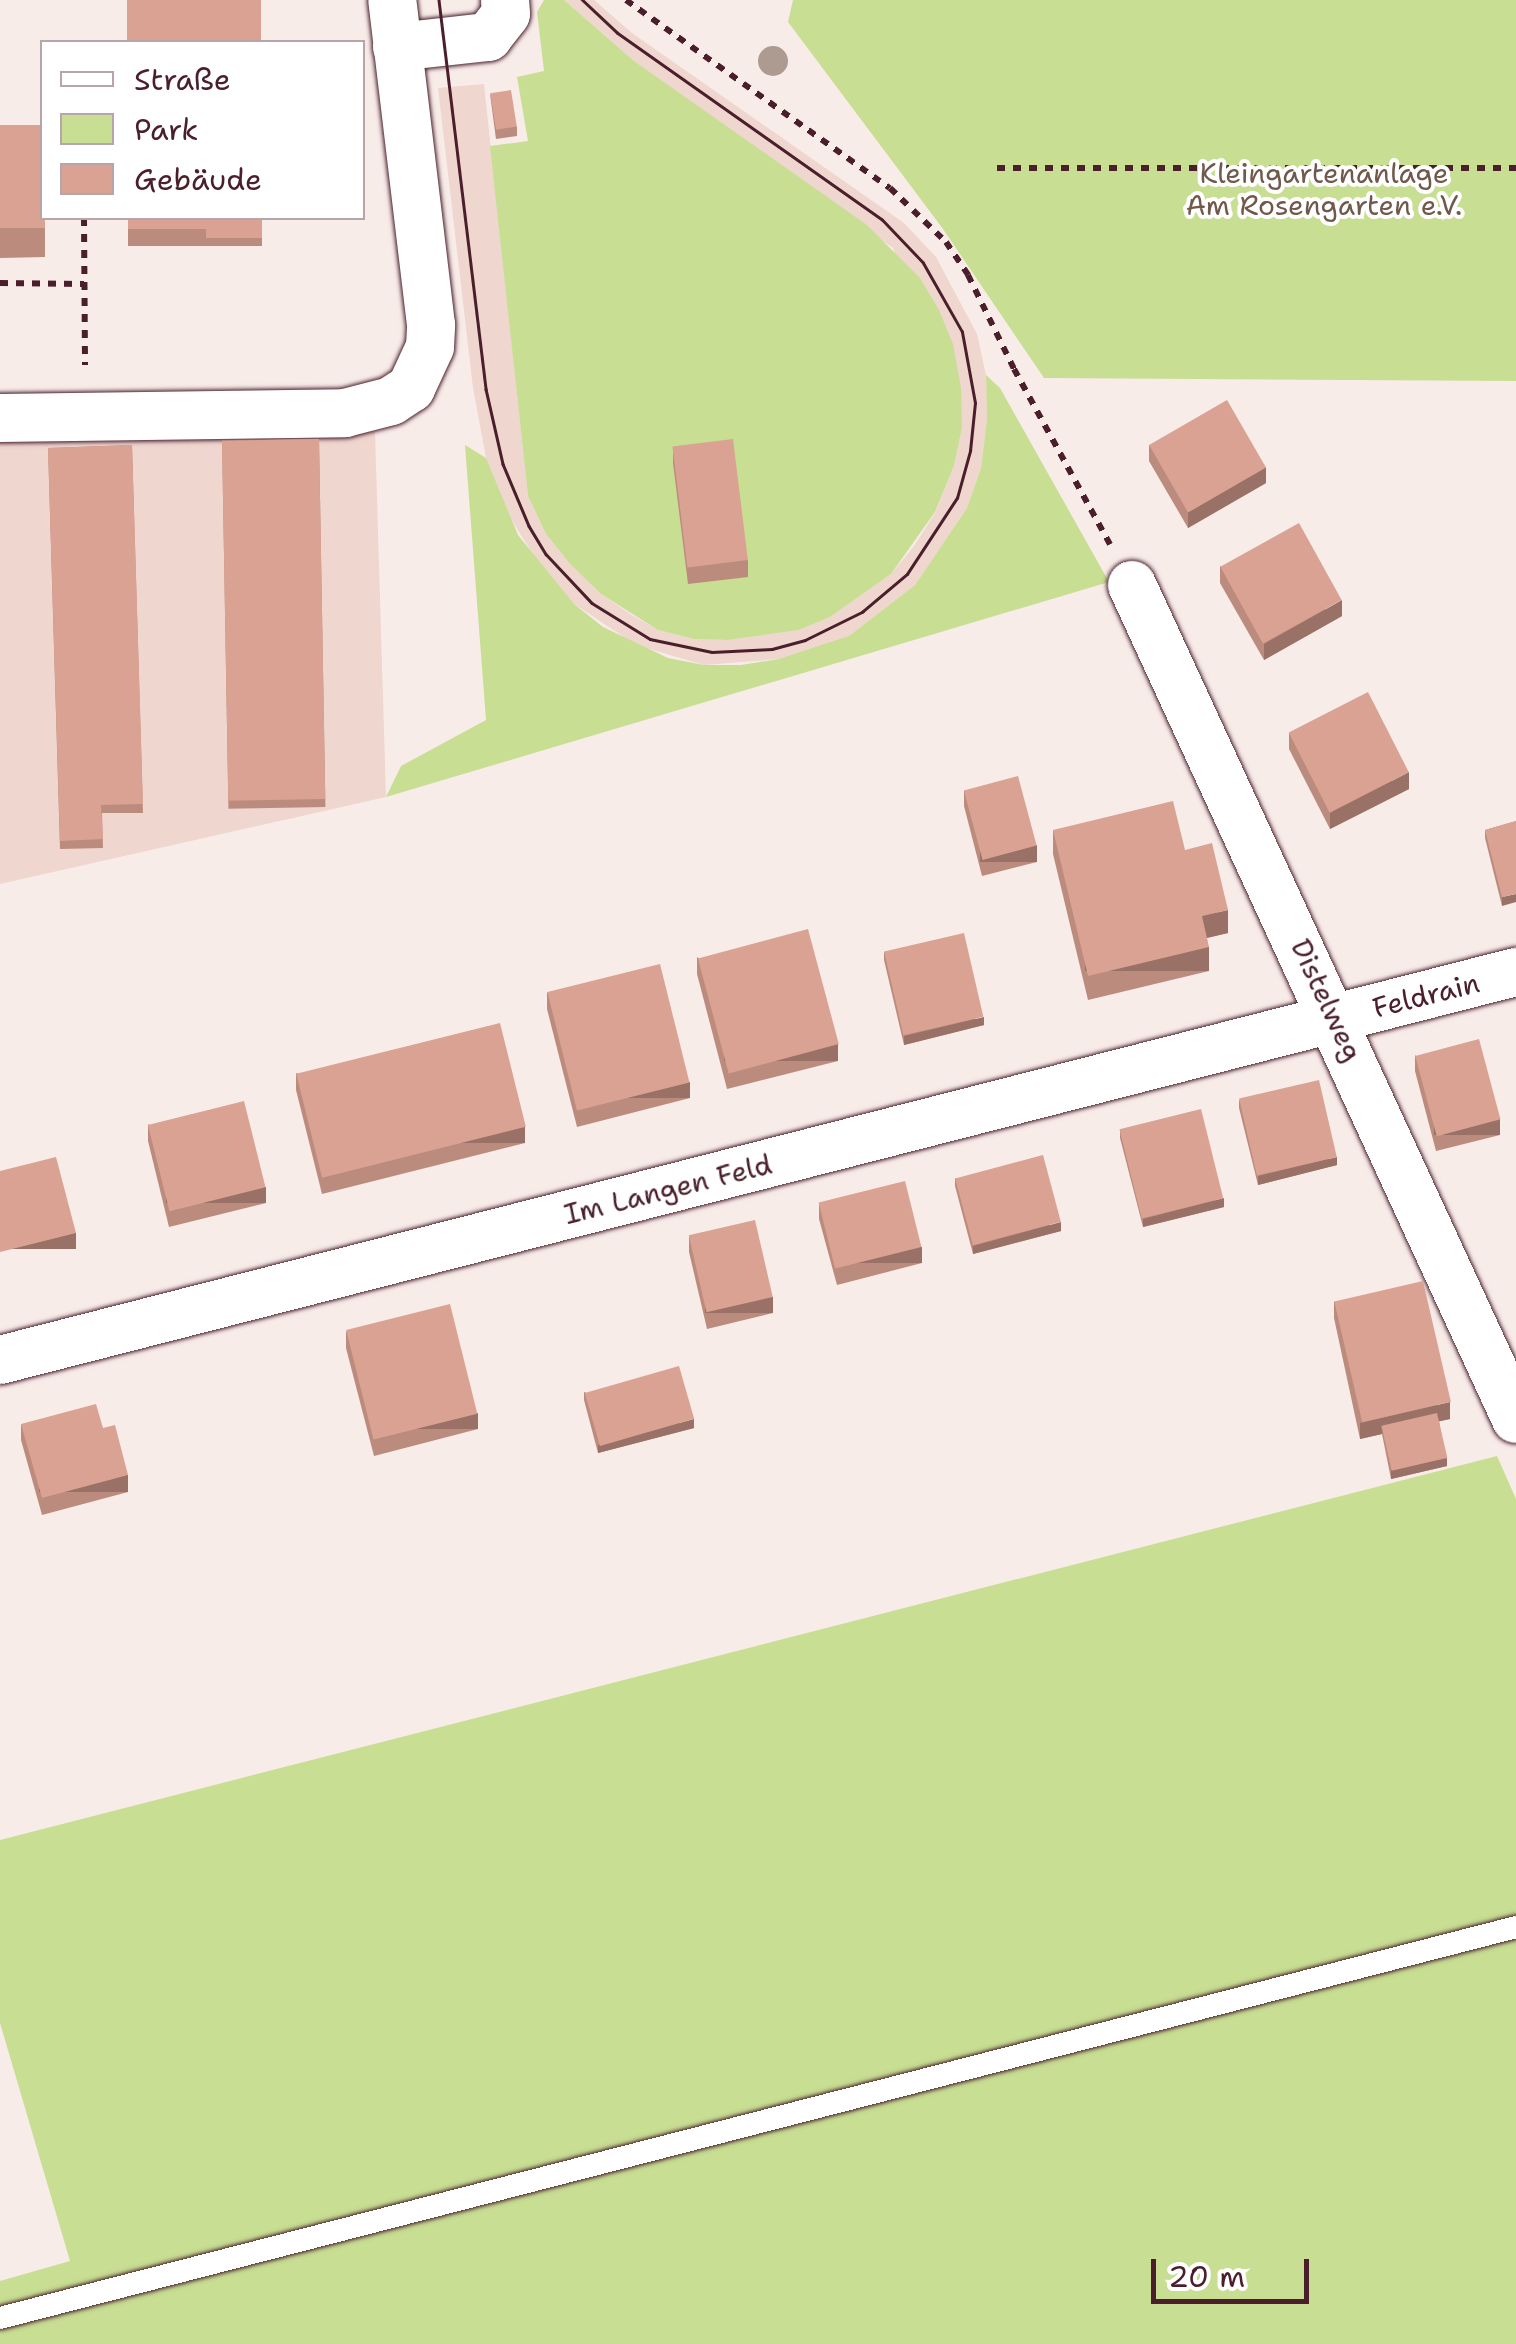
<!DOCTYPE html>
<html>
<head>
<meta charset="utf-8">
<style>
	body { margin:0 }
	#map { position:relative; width:1516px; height:2344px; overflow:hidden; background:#f8ece9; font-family:"Shantell Sans",sans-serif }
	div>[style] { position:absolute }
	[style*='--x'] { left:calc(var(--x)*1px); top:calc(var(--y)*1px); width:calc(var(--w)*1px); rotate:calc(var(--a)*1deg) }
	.built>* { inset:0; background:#efd6cf }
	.green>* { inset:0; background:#c8de93 }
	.path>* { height:6px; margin-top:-3px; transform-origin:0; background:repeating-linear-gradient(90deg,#4a1f2b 0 8px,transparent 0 16px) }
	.roads { filter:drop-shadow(0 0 2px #4a1f2b) drop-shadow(0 0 2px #4a1f2b) }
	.service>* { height:22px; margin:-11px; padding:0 11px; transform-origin:11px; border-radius:11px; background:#fff }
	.minor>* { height:48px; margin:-24px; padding:0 24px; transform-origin:24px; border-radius:24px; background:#fff }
	.tram>* { height:2.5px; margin:-1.25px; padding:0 1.25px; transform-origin:1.25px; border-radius:1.25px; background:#4a1f2b }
	.trees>* { width:30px; height:30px; margin:-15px; border-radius:50%; background:#ad9b92 }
	.wall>* { inset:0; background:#bb8b7e; transform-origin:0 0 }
	.shaded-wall>* { inset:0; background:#997167; transform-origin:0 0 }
	.building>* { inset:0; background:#daa293; transform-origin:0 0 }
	span { translate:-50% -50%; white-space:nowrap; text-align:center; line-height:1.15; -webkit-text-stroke:8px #fff; paint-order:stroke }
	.park-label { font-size:28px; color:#70584a }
	.street-label { font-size:28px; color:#4a1f2b }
	.legend { position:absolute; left:40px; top:40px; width:325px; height:180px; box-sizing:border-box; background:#fff; border:2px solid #b7a5aa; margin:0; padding:12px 18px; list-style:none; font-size:30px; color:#4a1f2b }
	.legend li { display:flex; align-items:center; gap:20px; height:50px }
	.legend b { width:50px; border:2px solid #b7a5aa }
	.scale { position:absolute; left:1151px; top:2259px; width:158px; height:45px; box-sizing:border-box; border:5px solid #4a1f2b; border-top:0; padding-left:12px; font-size:30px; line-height:35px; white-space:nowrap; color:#4a1f2b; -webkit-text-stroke:8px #fff; paint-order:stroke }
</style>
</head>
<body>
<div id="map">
	<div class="built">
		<div style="clip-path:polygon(564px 0,594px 0,632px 33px,904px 223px,936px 257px,977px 334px,986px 375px,987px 419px,981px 468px,967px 508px,915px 585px,849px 636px,818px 649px,779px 659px,704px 665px,636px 645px,574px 604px,543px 570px,502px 505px,486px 458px,473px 388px,438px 88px,484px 84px,528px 496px,546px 534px,570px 564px,601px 594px,632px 615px,658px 630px,694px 639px,728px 640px,799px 630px,830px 617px,891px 574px,914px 546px,935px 513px,954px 466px,962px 428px,893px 248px,634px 61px)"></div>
		<div style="clip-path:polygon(375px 432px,386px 797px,0 884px,0 441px)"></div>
	</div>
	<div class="green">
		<div style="clip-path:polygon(544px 0,564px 0,634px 61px,867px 225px,920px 278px,939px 310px,953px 344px,961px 388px,962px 428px,954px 466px,935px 512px,891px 574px,830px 617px,799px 630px,728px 640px,694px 639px,658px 630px,601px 594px,570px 564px,546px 534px,528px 496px,490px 146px,528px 141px,517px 77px,544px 71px,537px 12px)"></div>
		<div style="clip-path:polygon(793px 0,1516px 0,1516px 381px,1044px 378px,943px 229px,788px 22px)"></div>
		<div style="clip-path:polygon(986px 375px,1000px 388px,1109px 582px,386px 797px,401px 766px,486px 720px,465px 445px,486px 458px,518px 535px,574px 604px,603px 627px,668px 658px,704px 665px,741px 665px,779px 659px,849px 636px,915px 585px,967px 508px,981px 468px,987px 419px)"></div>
		<div style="clip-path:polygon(1497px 1456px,1516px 1499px,1516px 2344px,0 2344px,0 2281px,70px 2261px,0 2023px,0 1840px)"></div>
	</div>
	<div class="path">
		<div style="--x:626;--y:0;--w:324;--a:35.5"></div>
		<div style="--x:890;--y:188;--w:78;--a:44"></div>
		<div style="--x:946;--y:242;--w:40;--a:56"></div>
		<div style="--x:968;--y:275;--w:105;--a:63.9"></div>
		<div style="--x:1014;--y:369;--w:200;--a:61.3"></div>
		<div style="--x:997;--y:168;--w:519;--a:0"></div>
		<div style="--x:84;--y:218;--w:147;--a:89.6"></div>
		<div style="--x:0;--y:283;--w:84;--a:0.7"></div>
	</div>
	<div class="roads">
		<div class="service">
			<div style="--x:0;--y:2318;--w:1566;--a:-14.46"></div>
		</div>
		<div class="minor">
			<div style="--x:397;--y:47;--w:92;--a:-6.3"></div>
			<div style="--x:488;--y:37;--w:29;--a:-52"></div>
			<div style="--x:506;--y:14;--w:14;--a:-94"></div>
			<div style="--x:0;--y:418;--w:345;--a:-0.8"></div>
			<div style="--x:345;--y:413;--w:48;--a:-14.6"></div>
			<div style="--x:391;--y:401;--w:24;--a:-33"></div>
			<div style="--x:411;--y:388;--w:45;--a:-65.1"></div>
			<div style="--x:430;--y:347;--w:22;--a:-87"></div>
			<div style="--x:431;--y:325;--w:327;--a:-96.8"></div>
			<div style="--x:1132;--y:585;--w:918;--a:65.28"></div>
			<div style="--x:0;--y:1360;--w:1565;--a:-14.36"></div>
		</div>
	</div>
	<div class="tram">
		<div style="--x:439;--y:0;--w:392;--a:83.1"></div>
		<div style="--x:486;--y:389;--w:77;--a:77.2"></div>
		<div style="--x:503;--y:464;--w:67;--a:67.2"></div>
		<div style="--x:529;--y:526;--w:33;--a:59"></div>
		<div style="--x:546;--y:554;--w:67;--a:46.8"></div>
		<div style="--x:592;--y:603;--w:68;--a:31.8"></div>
		<div style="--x:650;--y:639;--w:63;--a:11.8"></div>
		<div style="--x:712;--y:652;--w:60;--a:-2.9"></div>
		<div style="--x:772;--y:649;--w:34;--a:-15"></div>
		<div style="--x:805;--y:640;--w:64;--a:-26.2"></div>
		<div style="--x:862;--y:612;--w:59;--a:-40.2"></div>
		<div style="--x:907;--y:574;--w:91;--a:-56.7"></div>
		<div style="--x:957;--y:498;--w:49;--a:-74.5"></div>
		<div style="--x:970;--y:451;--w:48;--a:-84.1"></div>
		<div style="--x:975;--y:403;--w:72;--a:-100.4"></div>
		<div style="--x:962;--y:332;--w:79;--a:-119.5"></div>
		<div style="--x:923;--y:263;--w:59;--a:-133.6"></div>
		<div style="--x:882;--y:220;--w:324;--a:-144.8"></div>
		<div style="--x:617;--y:33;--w:48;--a:-136.7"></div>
	</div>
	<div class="trees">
		<div style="left:773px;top:61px"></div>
	</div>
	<div class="wall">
		<div style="clip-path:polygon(490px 94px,517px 127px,517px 136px,496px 139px)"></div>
		<div style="clip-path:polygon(0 125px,45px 218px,45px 257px,0 258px)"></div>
		<div style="left:128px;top:218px;width:134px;height:28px"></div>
		<div style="left:319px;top:439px;width:368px;height:97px;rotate:89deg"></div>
		<div style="clip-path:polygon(132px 445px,143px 813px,102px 813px,103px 848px,60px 849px,48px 448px)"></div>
		<div style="clip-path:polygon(1149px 445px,1266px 483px,1188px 528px,1149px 461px)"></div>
		<div style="clip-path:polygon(673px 447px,748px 560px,748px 577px,688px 584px,673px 463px)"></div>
		<div style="clip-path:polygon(1220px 566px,1342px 616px,1264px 660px,1220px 583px)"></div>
		<div style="clip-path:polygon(1289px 733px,1409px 789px,1330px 829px,1289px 749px)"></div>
		<div style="clip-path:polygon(964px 790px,1037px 862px,982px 876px,964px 806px)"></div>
		<div style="clip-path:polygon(1516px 821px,1502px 906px,1485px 838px,1485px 830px)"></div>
		<div style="clip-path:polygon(1053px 830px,1185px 850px,1228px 933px,1207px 938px,1209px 971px,1088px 1000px,1053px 854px)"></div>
		<div style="clip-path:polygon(884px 952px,984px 1025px,904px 1045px,884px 960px)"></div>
		<div style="clip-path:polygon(697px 957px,838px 1061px,727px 1089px,697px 974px)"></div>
		<div style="clip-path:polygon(547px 992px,690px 1098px,577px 1127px,547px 1009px)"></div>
		<div style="clip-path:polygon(1415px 1055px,1500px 1135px,1436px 1151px,1415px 1071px)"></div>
		<div style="clip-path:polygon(296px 1073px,525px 1143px,322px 1194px,296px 1090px)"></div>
		<div style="clip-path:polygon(1239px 1100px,1337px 1165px,1258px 1185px,1239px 1108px)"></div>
		<div style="clip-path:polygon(148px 1124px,266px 1203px,169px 1227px,148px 1141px)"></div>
		<div style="clip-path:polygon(1120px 1130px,1224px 1207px,1143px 1227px,1120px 1138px)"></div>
		<div style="clip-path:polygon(955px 1178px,1061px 1231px,973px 1254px,955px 1186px)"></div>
		<div style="clip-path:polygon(819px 1203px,922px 1263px,837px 1285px,819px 1219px)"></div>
		<div style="clip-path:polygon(689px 1235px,773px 1313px,707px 1329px,689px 1252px)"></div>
		<div style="clip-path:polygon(1334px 1301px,1450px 1419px,1439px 1421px,1447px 1466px,1391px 1479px,1382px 1434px,1360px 1439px,1334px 1318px)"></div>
		<div style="clip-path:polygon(346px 1331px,478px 1429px,374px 1456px,346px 1348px)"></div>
		<div style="clip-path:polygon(584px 1392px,694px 1428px,598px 1453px,584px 1400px)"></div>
		<div style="clip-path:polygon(21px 1424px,103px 1428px,128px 1492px,42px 1515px,21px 1440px)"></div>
	</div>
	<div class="shaded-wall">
		<div style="clip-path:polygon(1266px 467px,1266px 483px,1188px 528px,1188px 512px)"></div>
		<div style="clip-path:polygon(1342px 600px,1342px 616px,1264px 660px,1264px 644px)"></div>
		<div style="clip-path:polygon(1409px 772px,1409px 789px,1330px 829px,1330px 813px)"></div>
		<div style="left:1037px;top:845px;width:17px;height:57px;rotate:90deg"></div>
		<div style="clip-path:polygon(1516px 894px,1516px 902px,1502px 906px,1502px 897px)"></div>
		<div style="clip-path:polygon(1228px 910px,1228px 933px,1202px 939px,1202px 916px)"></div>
		<div style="left:1209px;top:947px;width:24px;height:124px;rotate:90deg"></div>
		<div style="clip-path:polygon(984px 1017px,984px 1025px,904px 1045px,904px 1036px)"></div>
		<div style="left:838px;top:1044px;width:17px;height:114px;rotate:90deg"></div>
		<div style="left:690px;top:1082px;width:16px;height:116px;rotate:90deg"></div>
		<div style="left:1500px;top:1119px;width:16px;height:66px;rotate:90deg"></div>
		<div style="left:525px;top:1127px;width:16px;height:209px;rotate:90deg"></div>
		<div style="clip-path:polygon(1337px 1157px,1337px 1165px,1258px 1185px,1258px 1176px)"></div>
		<div style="left:266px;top:1187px;width:16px;height:100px;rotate:90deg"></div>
		<div style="clip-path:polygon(1224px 1198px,1224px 1207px,1143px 1227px,1143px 1219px)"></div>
		<div style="clip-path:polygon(1061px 1222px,1061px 1231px,973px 1254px,973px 1246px)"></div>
		<div style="left:76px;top:1233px;width:16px;height:78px;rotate:90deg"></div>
		<div style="left:922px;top:1247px;width:16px;height:88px;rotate:90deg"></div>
		<div style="left:773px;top:1297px;width:16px;height:68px;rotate:90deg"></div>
		<div style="clip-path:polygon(1450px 1402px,1450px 1419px,1383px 1434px,1381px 1425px,1382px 1434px,1360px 1439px,1360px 1423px)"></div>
		<div style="left:478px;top:1413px;width:16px;height:107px;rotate:90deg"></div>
		<div style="clip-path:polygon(694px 1419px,694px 1428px,598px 1453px,598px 1445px)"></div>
		<div style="clip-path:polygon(1447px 1458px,1447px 1466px,1391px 1479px,1391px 1470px)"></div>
		<div style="left:128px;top:1475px;width:17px;height:89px;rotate:90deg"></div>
	</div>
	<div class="building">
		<div style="left:127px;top:0;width:134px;height:42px"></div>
		<div style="left:511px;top:90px;width:37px;height:21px;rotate:81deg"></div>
		<div style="clip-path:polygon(0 125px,42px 125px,42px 218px,45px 218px,45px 228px,0 228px)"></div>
		<div style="left:128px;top:218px;width:78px;height:11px"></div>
		<div style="left:206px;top:218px;width:56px;height:20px"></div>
		<div style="left:1227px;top:400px;width:78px;height:90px;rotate:60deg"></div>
		<div style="left:319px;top:439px;width:360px;height:97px;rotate:89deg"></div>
		<div style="left:733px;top:439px;width:122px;height:61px;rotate:83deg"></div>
		<div style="clip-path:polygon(132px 445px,143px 804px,101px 805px,103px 839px,60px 841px,48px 448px)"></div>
		<div style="left:1299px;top:523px;width:88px;height:90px;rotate:61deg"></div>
		<div style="left:1368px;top:692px;width:90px;height:89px;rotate:63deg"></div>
		<div style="left:1018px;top:776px;width:72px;height:56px;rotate:75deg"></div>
		<div style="clip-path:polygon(1173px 801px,1185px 850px,1212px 843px,1228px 910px,1202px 916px,1209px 947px,1088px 976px,1053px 830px)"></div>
		<div style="clip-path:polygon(1516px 821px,1516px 894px,1502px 897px,1485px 830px)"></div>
		<div style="left:808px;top:929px;width:119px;height:114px;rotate:75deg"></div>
		<div style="left:964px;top:933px;width:86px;height:82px;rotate:77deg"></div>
		<div style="left:660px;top:964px;width:122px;height:116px;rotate:76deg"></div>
		<div style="left:500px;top:1023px;width:107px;height:210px;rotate:76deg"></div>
		<div style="left:1479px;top:1039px;width:83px;height:66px;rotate:75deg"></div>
		<div style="left:1319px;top:1080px;width:79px;height:82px;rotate:77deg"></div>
		<div style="left:244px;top:1101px;width:89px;height:99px;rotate:76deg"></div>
		<div style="left:1201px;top:1109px;width:92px;height:84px;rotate:76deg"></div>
		<div style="left:1043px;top:1155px;width:69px;height:91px;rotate:75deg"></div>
		<div style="clip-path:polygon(56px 1157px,76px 1233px,0 1252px,0 1171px)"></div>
		<div style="left:905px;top:1181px;width:68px;height:89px;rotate:76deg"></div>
		<div style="left:755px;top:1220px;width:79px;height:68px;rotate:77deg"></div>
		<div style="left:1423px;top:1281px;width:124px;height:91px;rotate:77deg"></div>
		<div style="left:450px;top:1304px;width:113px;height:107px;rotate:76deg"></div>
		<div style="left:679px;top:1366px;width:55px;height:98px;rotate:74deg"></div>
		<div style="clip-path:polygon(96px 1404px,103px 1428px,115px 1425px,128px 1475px,42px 1498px,21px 1424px)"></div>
		<div style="left:1437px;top:1413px;width:46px;height:57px;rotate:77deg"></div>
	</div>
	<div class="park-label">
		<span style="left:1324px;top:189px">Kleingartenanlage<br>Am Rosengarten e.V.</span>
	</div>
	<div class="street-label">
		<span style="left:1426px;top:995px;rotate:-14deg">Feldrain</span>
		<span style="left:1327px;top:1000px;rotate:65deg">Distelweg</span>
		<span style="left:668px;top:1189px;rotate:-14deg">Im Langen Feld</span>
	</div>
	<ul class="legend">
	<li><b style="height:12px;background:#fff"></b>Straße</li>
	<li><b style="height:28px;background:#c8de93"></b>Park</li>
	<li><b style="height:28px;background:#daa293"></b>Gebäude</li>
	</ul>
	<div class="scale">20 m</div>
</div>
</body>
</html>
